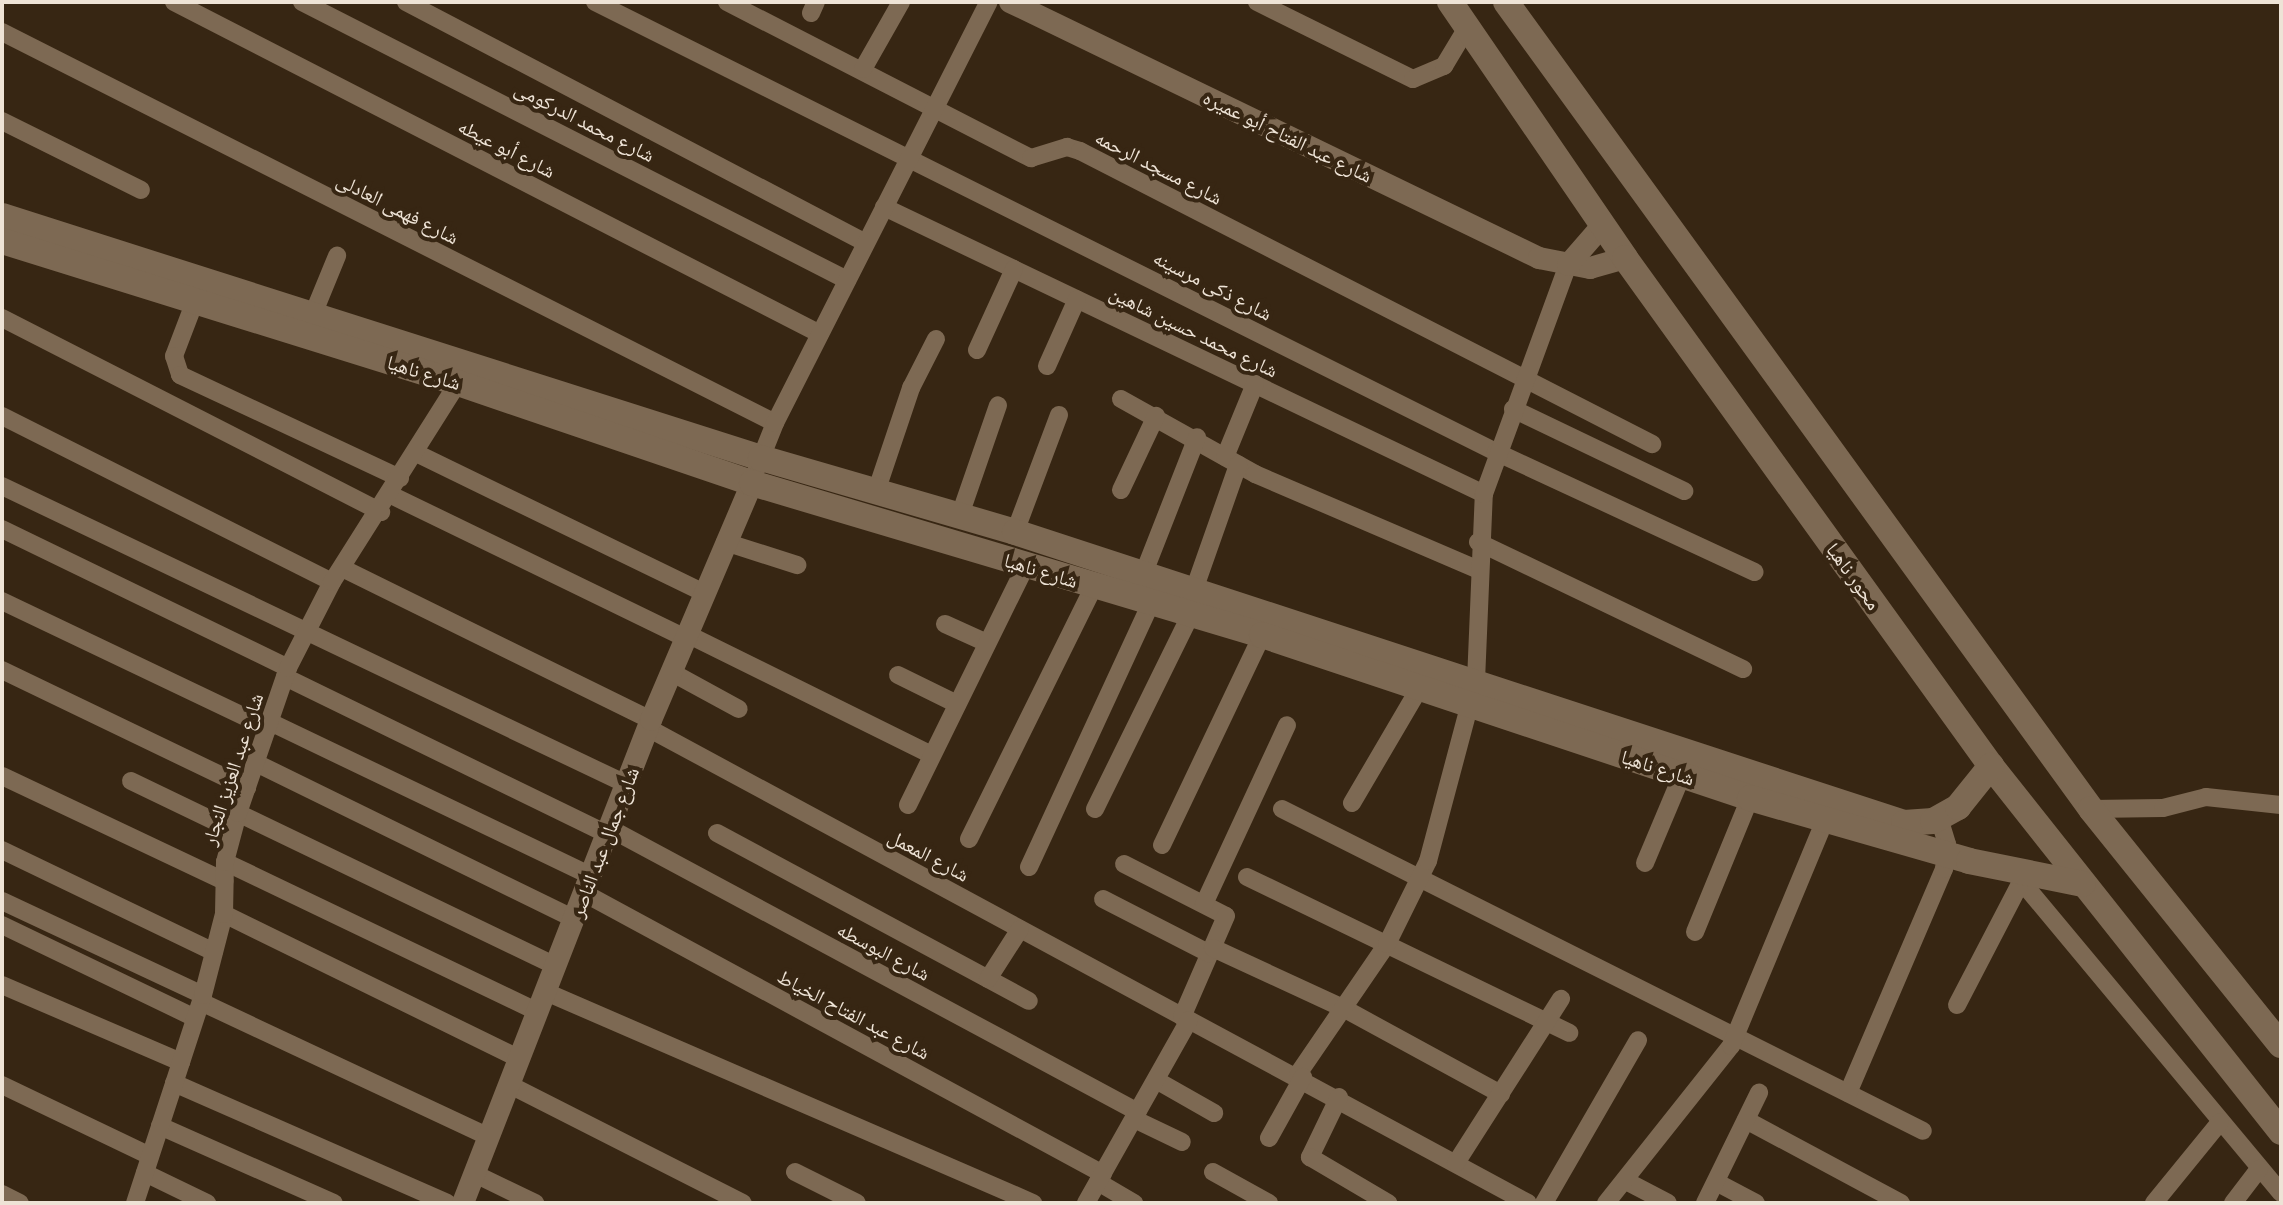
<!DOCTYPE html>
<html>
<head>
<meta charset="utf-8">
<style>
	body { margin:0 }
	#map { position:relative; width:2283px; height:1205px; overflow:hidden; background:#372613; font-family:"IBM Plex Serif","Noto Naskh Arabic",serif }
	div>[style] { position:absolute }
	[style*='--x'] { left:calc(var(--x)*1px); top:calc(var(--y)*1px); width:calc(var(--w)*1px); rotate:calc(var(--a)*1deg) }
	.minor>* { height:18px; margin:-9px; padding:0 9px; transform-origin:9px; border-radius:9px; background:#7d6953 }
	.tertiary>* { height:22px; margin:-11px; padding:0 11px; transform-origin:11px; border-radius:11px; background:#7d6953 }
	.secondary>* { height:26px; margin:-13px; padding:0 13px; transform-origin:13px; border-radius:13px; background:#7d6953 }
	span { translate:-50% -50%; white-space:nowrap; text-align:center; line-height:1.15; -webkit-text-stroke:8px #372613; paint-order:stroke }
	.street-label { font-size:20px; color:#eee3d6 }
	.frame { position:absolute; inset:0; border:4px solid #eee3d6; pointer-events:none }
</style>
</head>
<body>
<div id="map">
	<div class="minor">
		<div style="--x:174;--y:2;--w:726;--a:27.2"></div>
		<div style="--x:302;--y:2;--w:612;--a:27.03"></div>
		<div style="--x:406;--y:2;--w:519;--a:27.65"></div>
		<div style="--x:595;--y:2;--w:1007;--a:26.54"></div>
		<div style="--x:1496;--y:452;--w:285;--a:24.9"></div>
		<div style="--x:727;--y:2;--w:342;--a:27.2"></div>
		<div style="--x:1031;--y:158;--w:38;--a:-17"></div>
		<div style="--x:1067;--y:147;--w:14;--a:17"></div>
		<div style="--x:1080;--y:151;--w:643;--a:27.12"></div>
		<div style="--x:1257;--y:2;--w:174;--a:26.3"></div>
		<div style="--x:1413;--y:79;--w:34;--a:-23"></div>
		<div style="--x:1444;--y:66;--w:47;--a:-59"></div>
		<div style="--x:811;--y:13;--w:12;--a:-66"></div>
		<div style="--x:2;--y:32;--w:866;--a:26.83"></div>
		<div style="--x:863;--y:69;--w:77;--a:-60.4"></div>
		<div style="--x:2;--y:121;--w:155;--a:26.4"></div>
		<div style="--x:884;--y:207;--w:665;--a:25.56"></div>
		<div style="--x:195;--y:301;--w:59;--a:110.9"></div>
		<div style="--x:174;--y:356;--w:20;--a:72"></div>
		<div style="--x:180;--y:375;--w:243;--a:25.1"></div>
		<div style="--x:314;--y:312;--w:61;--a:-67.7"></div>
		<div style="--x:2;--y:318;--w:426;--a:27.1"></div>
		<div style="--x:977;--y:350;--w:89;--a:-65.4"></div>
		<div style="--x:1047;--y:366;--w:73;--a:-65.9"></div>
		<div style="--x:1121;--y:399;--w:154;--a:29.2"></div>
		<div style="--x:1255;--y:474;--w:241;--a:23.2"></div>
		<div style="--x:1513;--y:409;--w:190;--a:25.6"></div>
		<div style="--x:2;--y:416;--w:369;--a:26.7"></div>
		<div style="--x:416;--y:453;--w:320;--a:25.9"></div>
		<div style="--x:1225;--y:457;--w:79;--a:-67.7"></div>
		<div style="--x:757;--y:468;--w:48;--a:-68.2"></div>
		<div style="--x:775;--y:423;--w:472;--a:-63.1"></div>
		<div style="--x:2;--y:486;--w:692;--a:25.53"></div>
		<div style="--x:877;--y:489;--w:107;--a:-71.4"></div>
		<div style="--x:911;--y:388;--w:55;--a:-63"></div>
		<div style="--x:1121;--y:490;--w:82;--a:-64.7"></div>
		<div style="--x:391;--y:495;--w:327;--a:25.9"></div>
		<div style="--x:960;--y:515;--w:116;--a:-70.9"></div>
		<div style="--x:2;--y:529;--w:318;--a:25.9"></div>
		<div style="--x:1015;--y:532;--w:125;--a:-69.4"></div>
		<div style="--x:725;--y:542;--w:76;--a:17.7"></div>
		<div style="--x:1478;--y:542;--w:294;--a:25.6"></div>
		<div style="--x:342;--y:568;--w:344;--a:26.2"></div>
		<div style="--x:1143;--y:575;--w:148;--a:-68.6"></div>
		<div style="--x:1194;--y:590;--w:133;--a:-70.6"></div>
		<div style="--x:2;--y:601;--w:295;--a:25.5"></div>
		<div style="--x:945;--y:624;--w:46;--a:24.3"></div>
		<div style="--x:687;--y:634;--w:273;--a:26.3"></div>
		<div style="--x:2;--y:670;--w:272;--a:25.7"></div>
		<div style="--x:671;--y:672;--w:77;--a:28.6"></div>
		<div style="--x:898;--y:675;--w:66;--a:26.2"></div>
		<div style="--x:285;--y:677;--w:358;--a:26"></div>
		<div style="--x:270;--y:722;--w:356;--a:25.6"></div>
		<div style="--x:648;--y:728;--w:1000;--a:28.36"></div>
		<div style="--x:256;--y:763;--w:355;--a:26.1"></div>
		<div style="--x:2;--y:776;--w:246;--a:25.3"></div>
		<div style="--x:131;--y:781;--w:113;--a:25.7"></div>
		<div style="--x:1352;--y:803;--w:132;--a:-59.6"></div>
		<div style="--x:908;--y:805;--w:267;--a:-63.8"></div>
		<div style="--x:1095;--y:809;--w:217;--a:-63.8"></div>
		<div style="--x:1282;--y:809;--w:717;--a:26.67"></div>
		<div style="--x:2091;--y:809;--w:72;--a:-0.8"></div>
		<div style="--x:2163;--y:808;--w:44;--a:-14.3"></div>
		<div style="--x:2206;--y:797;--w:75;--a:6.1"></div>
		<div style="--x:238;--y:813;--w:353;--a:25.7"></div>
		<div style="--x:609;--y:828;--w:600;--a:28.23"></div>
		<div style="--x:717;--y:833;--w:354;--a:28.3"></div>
		<div style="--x:969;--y:839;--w:282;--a:-63.7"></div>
		<div style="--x:1162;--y:845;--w:233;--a:-64.5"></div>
		<div style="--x:2;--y:850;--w:235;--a:25.7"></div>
		<div style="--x:225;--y:862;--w:347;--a:25.6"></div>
		<div style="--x:1645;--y:863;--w:95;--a:-67.2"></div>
		<div style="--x:1124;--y:864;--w:114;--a:27"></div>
		<div style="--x:1226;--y:916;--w:110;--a:113.5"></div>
		<div style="--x:1029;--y:867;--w:291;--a:-65.2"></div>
		<div style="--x:2012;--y:870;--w:420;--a:50.2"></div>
		<div style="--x:1247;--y:877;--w:358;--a:25.8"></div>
		<div style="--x:584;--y:893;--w:590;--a:28.43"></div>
		<div style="--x:1103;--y:899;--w:120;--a:27.2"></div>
		<div style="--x:2;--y:901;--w:222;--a:25.1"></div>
		<div style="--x:1204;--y:904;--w:197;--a:-65.1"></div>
		<div style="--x:224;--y:914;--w:330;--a:26.1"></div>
		<div style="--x:2;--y:925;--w:214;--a:25.7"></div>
		<div style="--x:1695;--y:932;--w:145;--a:-67.7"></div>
		<div style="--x:1213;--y:948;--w:143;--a:24.8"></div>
		<div style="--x:1343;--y:1008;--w:180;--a:28.6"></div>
		<div style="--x:988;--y:979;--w:59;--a:-57.4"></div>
		<div style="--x:2;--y:985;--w:195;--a:23.3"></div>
		<div style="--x:546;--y:992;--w:531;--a:23.43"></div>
		<div style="--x:201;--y:1002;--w:318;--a:25.1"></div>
		<div style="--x:1957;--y:1005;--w:139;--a:-62.5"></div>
		<div style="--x:1298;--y:1074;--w:158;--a:-55.6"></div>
		<div style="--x:1387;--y:944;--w:93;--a:-63.7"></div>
		<div style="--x:1428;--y:861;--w:186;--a:-75.1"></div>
		<div style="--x:1476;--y:681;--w:187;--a:-87.6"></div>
		<div style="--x:1484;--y:494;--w:244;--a:-69.9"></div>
		<div style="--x:1156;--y:1080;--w:67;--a:29.6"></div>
		<div style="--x:174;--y:1083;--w:298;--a:23.7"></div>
		<div style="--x:2;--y:1085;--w:164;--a:25.6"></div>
		<div style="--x:510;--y:1085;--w:261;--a:26.9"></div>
		<div style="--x:1848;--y:1093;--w:244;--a:-66.8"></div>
		<div style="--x:1944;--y:869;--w:25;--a:-83"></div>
		<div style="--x:1947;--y:844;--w:27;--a:-107"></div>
		<div style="--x:1339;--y:1097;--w:67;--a:115.8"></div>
		<div style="--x:1310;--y:1157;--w:91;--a:30.5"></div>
		<div style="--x:1134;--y:1119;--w:53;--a:25.6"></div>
		<div style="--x:1746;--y:1120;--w:176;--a:28.2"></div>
		<div style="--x:160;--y:1126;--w:190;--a:23.9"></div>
		<div style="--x:1269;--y:1138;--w:70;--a:-60.9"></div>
		<div style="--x:1456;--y:1163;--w:195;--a:-57.4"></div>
		<div style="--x:795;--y:1172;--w:69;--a:26.6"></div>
		<div style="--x:1213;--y:1172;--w:64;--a:29"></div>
		<div style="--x:145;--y:1173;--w:69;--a:25.8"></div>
		<div style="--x:475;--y:1174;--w:67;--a:25.8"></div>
		<div style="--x:1626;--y:1181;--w:47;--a:27.6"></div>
		<div style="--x:1098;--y:1182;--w:42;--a:30.3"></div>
		<div style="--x:1716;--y:1182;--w:45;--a:27.7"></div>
		<div style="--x:2;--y:1194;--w:20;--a:27"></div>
		<div style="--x:135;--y:1203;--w:219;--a:-71.9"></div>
		<div style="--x:203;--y:995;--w:84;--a:-75.5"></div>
		<div style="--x:224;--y:914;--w:52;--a:-88.9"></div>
		<div style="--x:225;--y:862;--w:51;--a:-75.1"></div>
		<div style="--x:238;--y:813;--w:153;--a:-71"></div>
		<div style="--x:288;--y:668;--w:97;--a:-62.9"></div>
		<div style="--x:332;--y:582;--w:236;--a:-57.7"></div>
		<div style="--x:1086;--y:1203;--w:210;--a:-60.6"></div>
		<div style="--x:1544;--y:1203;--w:188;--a:-60"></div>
		<div style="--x:1606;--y:1203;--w:201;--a:-51.5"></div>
		<div style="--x:1731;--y:1046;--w:255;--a:-67.4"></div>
		<div style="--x:1705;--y:1203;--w:123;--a:-63.9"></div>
		<div style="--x:2154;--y:1203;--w:104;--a:-50.8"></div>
		<div style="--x:2233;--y:1203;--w:43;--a:-52.6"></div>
	</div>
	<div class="tertiary">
		<div style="--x:1010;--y:2;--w:588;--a:25.82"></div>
		<div style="--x:1539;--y:258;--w:52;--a:11.1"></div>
		<div style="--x:1590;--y:268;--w:36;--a:-16"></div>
		<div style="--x:1568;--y:265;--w:52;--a:-48.9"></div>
		<div style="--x:463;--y:1203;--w:518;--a:-68.73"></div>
		<div style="--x:651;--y:720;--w:258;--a:-66.9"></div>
	</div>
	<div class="secondary">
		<div style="--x:1450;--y:2;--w:310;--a:55.6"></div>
		<div style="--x:1625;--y:258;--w:626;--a:54.23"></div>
		<div style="--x:1991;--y:766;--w:467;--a:51.6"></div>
		<div style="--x:1506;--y:2;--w:997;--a:54.06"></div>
		<div style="--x:2091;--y:809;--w:303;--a:51.2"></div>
		<div style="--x:2;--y:216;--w:797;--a:17.68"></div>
		<div style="--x:761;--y:458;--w:265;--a:16.2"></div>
		<div style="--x:1015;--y:532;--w:935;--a:18.13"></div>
		<div style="--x:1904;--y:823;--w:29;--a:-4"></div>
		<div style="--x:1933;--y:821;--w:29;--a:-29"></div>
		<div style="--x:1958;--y:807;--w:53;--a:-51.2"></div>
		<div style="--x:2;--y:241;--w:478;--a:17.3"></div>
		<div style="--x:458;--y:383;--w:311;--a:18.8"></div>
		<div style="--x:752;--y:483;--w:532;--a:16.6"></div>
		<div style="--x:1262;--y:635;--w:515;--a:18.47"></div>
		<div style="--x:1750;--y:798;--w:228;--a:16"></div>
		<div style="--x:1969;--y:861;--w:116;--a:11.4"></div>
	</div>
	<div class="street-label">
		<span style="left:585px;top:121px;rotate:27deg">شارع محمد الدركومى</span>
		<span style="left:1288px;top:136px;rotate:26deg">شارع عبد الفتاح أبو عميره</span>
		<span style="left:507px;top:148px;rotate:27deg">شارع أبو عيطه</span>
		<span style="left:1159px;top:167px;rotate:27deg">شارع مسجد الرحمه</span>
		<span style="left:398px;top:208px;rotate:27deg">شارع فهمى العادلى</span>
		<span style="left:1213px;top:285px;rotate:27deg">شارع ذكى مرسينه</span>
		<span style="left:1194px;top:331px;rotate:26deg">شارع محمد حسين شاهين</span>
		<span style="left:424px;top:372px;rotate:17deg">شارع ناهيا</span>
		<span style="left:1041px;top:570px;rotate:17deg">شارع ناهيا</span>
		<span style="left:1854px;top:576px;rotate:54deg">محور ناهيا</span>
		<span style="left:1658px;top:767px;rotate:18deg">شارع ناهيا</span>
		<span style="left:232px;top:769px;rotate:-72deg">شارع عبد العزيز النجار</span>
		<span style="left:604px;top:842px;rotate:-69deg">شارع جمال عبد الناصر</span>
		<span style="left:929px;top:855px;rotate:28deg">شارع المعمل</span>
		<span style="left:884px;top:951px;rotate:28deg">شارع البوسطه</span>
		<span style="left:854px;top:1014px;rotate:28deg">شارع عبد الفتاح الخياط</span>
	</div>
	<div class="frame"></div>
</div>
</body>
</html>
